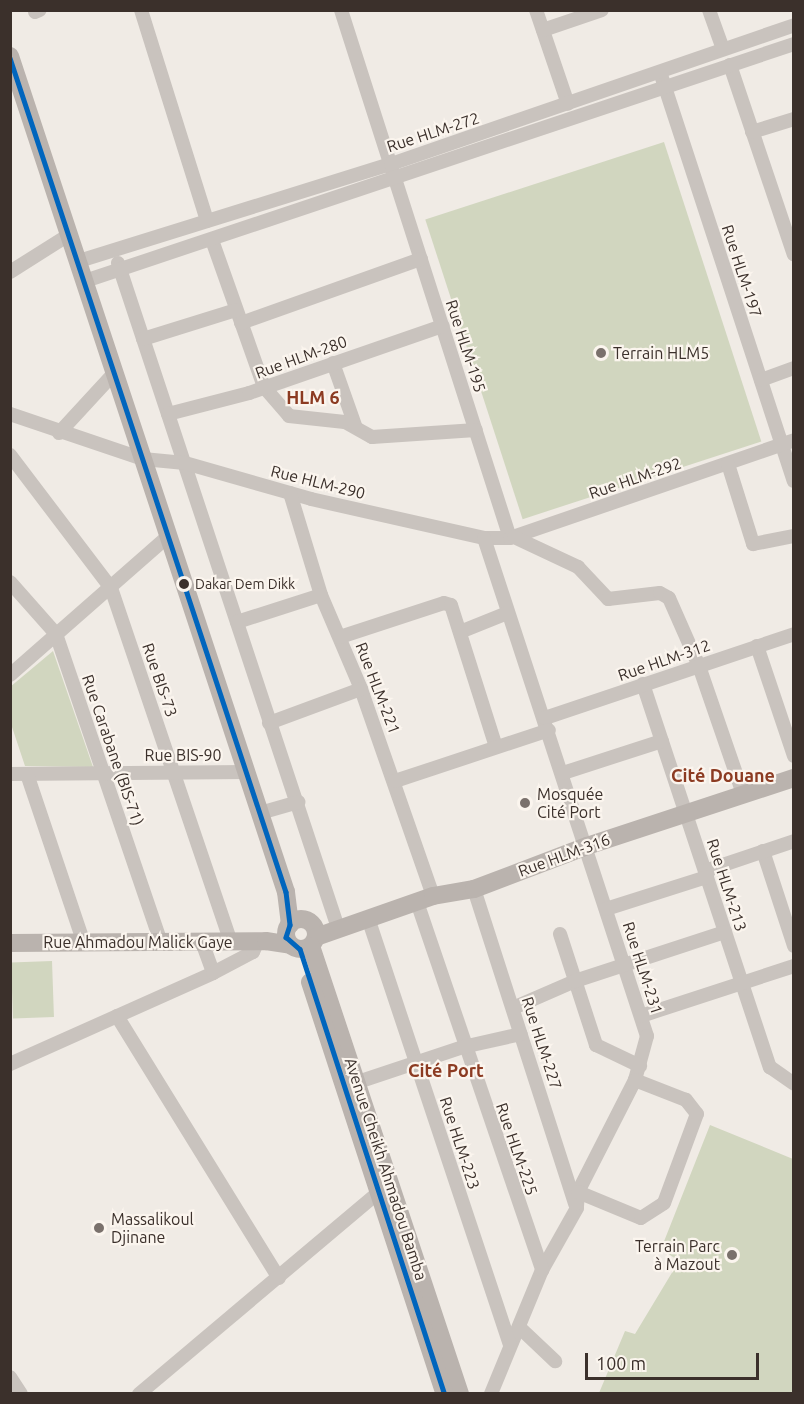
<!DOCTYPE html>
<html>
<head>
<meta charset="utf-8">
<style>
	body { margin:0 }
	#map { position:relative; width:804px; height:1404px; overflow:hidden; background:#f0ebe5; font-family:Ubuntu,sans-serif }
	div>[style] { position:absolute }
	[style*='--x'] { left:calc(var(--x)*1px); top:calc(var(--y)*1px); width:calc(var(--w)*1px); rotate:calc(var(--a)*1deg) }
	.green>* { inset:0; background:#d1d6bf; transform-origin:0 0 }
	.street>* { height:14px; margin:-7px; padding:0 7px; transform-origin:7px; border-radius:7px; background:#c9c3be }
	.secondary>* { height:18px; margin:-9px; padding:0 9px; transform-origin:9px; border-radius:9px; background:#bab3ae }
	.secondary>.ring { margin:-9px; padding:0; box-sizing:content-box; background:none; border:18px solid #bab3ae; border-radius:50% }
	.bus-1>* { height:4.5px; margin:-2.25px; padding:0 2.25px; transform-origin:2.25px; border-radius:2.25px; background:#0065bd }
	.dots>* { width:16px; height:16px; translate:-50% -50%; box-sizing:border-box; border:3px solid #fbf5ee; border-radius:50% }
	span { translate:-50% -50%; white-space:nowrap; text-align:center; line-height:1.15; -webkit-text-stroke:4.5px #fbf5ee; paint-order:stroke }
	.bus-label { font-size:14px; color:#3b302b }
	.left { translate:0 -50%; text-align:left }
	.street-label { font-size:16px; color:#3b302b }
	.poi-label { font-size:16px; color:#3b302b }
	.right { translate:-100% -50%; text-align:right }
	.neighbourhood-label { font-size:18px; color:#8c3b22; font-weight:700 }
	.frame { position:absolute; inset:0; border:12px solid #3b302b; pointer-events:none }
	.scale { position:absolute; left:585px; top:1353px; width:174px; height:27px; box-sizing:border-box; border:3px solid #3b302b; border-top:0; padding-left:8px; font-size:18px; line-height:21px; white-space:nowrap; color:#3b302b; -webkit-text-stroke:4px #fbf5ee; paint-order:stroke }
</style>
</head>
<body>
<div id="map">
	<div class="green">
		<div style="left:664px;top:142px;width:315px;height:251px;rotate:72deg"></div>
		<div style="clip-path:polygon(53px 651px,93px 767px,25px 766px,11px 724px,10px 687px)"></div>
		<div style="left:52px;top:961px;width:56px;height:41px;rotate:88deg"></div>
		<div style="clip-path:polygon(710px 1125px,793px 1159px,793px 1393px,599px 1393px,625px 1331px,635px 1334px,679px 1261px,661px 1249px)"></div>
	</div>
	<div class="street">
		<div style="--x:141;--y:10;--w:221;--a:72.6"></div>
		<div style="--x:341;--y:10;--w:554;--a:72.25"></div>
		<div style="--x:536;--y:10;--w:99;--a:71.2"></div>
		<div style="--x:709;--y:10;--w:41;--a:70.3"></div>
		<div style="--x:35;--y:12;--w:5;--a:-22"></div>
		<div style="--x:543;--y:30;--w:62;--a:-18.7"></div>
		<div style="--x:730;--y:65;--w:200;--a:71.4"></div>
		<div style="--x:662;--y:78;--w:424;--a:71.9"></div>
		<div style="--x:752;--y:132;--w:44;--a:-17.2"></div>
		<div style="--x:212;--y:240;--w:156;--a:70.5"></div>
		<div style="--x:264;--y:387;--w:38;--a:49"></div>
		<div style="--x:289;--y:416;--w:56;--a:6.1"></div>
		<div style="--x:345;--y:422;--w:31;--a:29"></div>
		<div style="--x:372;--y:437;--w:104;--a:-3.9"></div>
		<div style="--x:79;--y:261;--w:327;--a:-17.3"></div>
		<div style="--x:391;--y:164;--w:426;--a:-19"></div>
		<div style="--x:118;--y:263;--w:700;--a:71.69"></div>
		<div style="--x:10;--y:272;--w:71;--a:-32.3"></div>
		<div style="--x:85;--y:281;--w:748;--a:-18.48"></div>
		<div style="--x:241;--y:323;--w:191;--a:-19.6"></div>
		<div style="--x:143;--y:339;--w:97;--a:-17.3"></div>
		<div style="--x:333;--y:363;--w:66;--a:70.5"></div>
		<div style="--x:761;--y:380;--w:35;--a:-20"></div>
		<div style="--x:10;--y:414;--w:140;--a:18.7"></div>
		<div style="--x:143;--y:459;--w:42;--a:5.4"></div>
		<div style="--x:185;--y:463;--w:131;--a:15.9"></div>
		<div style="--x:311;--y:499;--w:177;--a:12.7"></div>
		<div style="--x:484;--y:538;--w:26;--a:0"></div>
		<div style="--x:510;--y:538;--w:300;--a:-19"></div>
		<div style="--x:168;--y:414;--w:84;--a:-14.5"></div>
		<div style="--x:249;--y:393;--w:205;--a:-19.1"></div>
		<div style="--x:59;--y:433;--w:83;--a:-47.4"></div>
		<div style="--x:10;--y:455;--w:167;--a:52.8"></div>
		<div style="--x:111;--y:588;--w:374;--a:71.3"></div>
		<div style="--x:728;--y:464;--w:84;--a:72.6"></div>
		<div style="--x:753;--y:544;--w:42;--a:-11"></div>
		<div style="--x:290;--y:493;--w:107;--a:73.1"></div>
		<div style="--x:321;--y:595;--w:102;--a:66.9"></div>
		<div style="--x:361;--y:689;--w:219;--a:70.8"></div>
		<div style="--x:514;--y:537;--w:71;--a:25.1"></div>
		<div style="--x:578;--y:567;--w:44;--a:46.8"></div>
		<div style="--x:608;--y:599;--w:52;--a:-6.6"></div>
		<div style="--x:660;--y:593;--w:10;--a:29"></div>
		<div style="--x:669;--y:598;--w:74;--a:66.2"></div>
		<div style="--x:699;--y:666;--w:135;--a:71"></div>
		<div style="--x:484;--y:538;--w:524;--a:71.88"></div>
		<div style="--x:647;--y:1036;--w:46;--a:105.3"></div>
		<div style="--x:635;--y:1080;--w:126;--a:117"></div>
		<div style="--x:578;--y:1192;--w:16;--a:94"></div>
		<div style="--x:577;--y:1208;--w:71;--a:119.4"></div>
		<div style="--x:542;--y:1270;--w:134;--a:112.4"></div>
		<div style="--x:10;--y:582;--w:69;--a:48.5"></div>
		<div style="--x:56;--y:634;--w:325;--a:71.2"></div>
		<div style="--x:237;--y:622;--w:88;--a:-17.8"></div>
		<div style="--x:460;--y:632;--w:51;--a:-22"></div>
		<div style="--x:340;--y:637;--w:109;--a:-18.1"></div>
		<div style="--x:444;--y:603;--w:7;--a:16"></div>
		<div style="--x:451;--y:605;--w:149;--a:72.4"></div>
		<div style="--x:757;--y:646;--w:116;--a:71.4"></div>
		<div style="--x:10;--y:675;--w:210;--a:-41.3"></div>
		<div style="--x:643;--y:684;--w:404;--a:71.7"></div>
		<div style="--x:770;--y:1067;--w:29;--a:35"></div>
		<div style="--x:545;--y:718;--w:263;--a:-18.6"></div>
		<div style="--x:269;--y:723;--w:98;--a:-20.3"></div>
		<div style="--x:563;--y:773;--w:104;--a:-17.9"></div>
		<div style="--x:10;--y:774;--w:237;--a:-0.5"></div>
		<div style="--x:27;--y:774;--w:178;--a:71.4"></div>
		<div style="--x:395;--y:781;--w:162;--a:-18.3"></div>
		<div style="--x:260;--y:813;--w:40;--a:-16"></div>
		<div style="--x:763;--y:851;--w:100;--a:71.9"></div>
		<div style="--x:705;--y:871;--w:94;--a:-18.6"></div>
		<div style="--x:474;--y:889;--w:331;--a:72.2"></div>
		<div style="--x:417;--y:902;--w:389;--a:71.2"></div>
		<div style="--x:606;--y:909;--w:106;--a:-17.6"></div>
		<div style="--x:368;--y:918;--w:450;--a:71.6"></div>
		<div style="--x:560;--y:934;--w:117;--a:72"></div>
		<div style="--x:596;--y:1045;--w:49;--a:25.5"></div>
		<div style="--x:202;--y:942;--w:33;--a:70"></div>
		<div style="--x:513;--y:1008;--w:68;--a:-23.5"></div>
		<div style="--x:575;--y:981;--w:158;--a:-18.1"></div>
		<div style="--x:117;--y:1016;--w:308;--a:58.3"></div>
		<div style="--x:641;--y:1016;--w:161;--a:-18.1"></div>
		<div style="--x:10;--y:1064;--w:222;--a:-24.1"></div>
		<div style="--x:213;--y:973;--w:45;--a:-27.7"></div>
		<div style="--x:253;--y:952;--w:12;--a:-66"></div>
		<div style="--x:358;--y:1082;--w:111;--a:-18.4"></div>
		<div style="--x:463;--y:1047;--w:59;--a:-12.6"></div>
		<div style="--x:578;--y:1192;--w:68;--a:22.4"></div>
		<div style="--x:641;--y:1218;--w:27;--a:-33"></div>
		<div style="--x:664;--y:1203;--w:95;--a:-69.7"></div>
		<div style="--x:697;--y:1114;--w:18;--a:-128"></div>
		<div style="--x:686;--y:1100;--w:55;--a:-158.6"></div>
		<div style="--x:519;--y:1327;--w:50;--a:43.4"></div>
		<div style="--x:10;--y:1377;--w:20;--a:57"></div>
		<div style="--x:139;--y:1394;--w:314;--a:-40.1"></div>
	</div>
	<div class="secondary">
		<div style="--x:10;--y:56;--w:880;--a:71.73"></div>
		<div style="--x:286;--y:892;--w:33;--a:83"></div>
		<div class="ring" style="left:286px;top:919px;width:12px;height:12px"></div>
		<div style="--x:316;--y:937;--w:124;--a:-19.3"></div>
		<div style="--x:433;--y:896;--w:42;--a:-9.7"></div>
		<div style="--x:474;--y:889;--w:121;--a:-20.8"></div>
		<div style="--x:587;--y:846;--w:218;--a:-18.2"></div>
		<div style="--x:10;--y:943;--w:256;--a:-0.4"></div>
		<div style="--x:266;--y:941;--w:25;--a:9"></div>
		<div style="--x:311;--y:946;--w:472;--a:71.6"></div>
		<div style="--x:310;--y:982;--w:434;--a:71.9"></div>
	</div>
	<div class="bus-1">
		<div style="--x:10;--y:58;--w:878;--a:71.69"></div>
		<div style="--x:286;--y:892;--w:33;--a:83"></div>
		<div style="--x:290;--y:925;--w:13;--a:108"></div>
		<div style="--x:286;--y:937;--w:18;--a:41"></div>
		<div style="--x:300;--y:949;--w:468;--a:72"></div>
	</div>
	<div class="dots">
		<div style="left:601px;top:353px;background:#7a716c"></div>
		<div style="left:184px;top:584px;background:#3b302b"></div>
		<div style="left:525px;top:803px;background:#7a716c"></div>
		<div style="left:99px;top:1228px;background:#7a716c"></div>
		<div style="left:732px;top:1255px;background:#7a716c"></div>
	</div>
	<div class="bus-label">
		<span class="left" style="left:195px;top:584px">Dakar Dem Dikk</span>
	</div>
	<div class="street-label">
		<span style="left:433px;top:132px;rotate:-18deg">Rue HLM-272</span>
		<span style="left:742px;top:271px;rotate:72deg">Rue HLM-197</span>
		<span style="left:466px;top:346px;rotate:72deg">Rue HLM-195</span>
		<span style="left:301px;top:357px;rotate:-20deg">Rue HLM-280</span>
		<span style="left:635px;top:478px;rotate:-19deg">Rue HLM-292</span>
		<span style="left:318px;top:482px;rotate:14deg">Rue HLM-290</span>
		<span style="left:664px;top:660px;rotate:-19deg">Rue HLM-312</span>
		<span style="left:160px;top:680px;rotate:71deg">Rue BIS-73</span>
		<span style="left:378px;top:688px;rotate:69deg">Rue HLM-221</span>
		<span style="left:113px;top:750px;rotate:71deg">Rue Carabane (BIS-71)</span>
		<span style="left:183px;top:755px">Rue BIS-90</span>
		<span style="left:564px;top:855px;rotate:-20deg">Rue HLM-316</span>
		<span style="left:727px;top:885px;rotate:72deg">Rue HLM-213</span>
		<span style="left:138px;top:942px">Rue Ahmadou Malick Gaye</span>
		<span style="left:643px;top:968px;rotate:72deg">Rue HLM-231</span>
		<span style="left:542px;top:1043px;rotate:72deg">Rue HLM-227</span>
		<span style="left:460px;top:1143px;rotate:72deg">Rue HLM-223</span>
		<span style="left:517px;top:1149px;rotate:71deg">Rue HLM-225</span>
		<span style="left:386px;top:1169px;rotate:72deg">Avenue Cheikh Ahmadou Bamba</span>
	</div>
	<div class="poi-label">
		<span class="left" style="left:613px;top:353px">Terrain HLM5</span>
		<span class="left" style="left:537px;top:803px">Mosquée<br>Cité Port</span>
		<span class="left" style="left:111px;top:1228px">Massalikoul<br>Djinane</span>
		<span class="right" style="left:720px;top:1255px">Terrain Parc<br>à Mazout</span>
	</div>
	<div class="neighbourhood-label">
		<span style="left:313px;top:397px">HLM 6</span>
		<span style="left:723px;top:775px">Cité Douane</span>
		<span style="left:446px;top:1070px">Cité Port</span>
	</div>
	<div class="frame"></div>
	<div class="scale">100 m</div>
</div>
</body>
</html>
